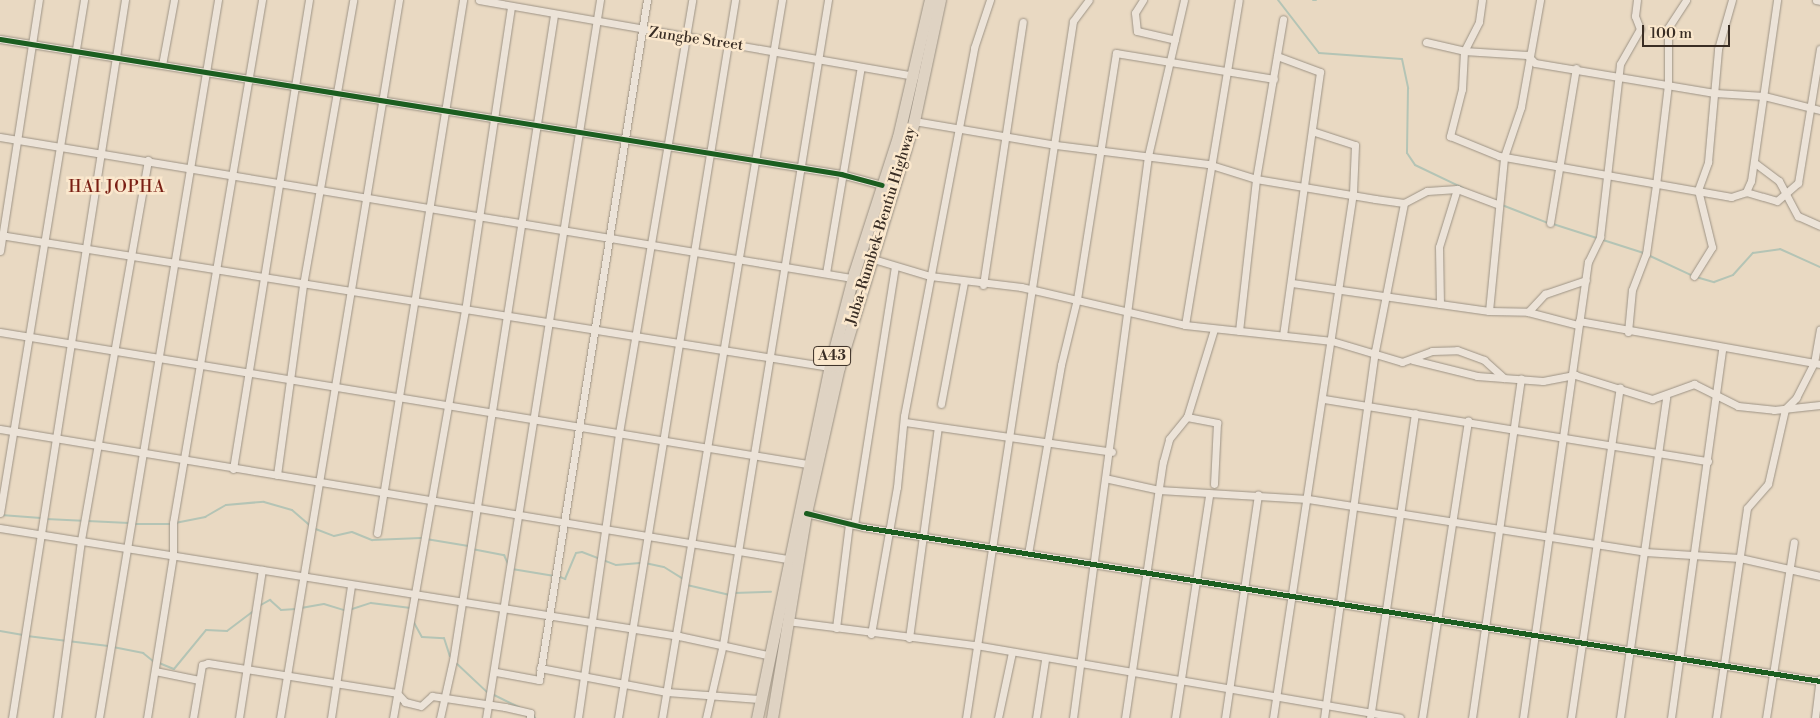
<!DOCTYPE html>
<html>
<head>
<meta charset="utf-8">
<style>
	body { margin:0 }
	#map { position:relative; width:1820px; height:718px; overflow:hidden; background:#e9d9c2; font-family:"Libre Bodoni",serif }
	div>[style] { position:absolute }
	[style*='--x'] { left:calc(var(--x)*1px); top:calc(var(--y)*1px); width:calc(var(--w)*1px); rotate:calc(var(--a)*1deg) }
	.stream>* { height:2px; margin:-1px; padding:0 1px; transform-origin:1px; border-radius:1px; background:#b4c4b5 }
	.roads { filter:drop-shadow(0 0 1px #9d9385) drop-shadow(0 0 1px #9d9385) }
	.minor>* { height:7px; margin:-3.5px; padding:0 3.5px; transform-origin:3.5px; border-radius:3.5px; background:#ece3d8 }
	.trunk>* { height:11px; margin:-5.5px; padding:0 5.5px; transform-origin:5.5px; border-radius:5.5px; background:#dfd3c3 }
	.cycleway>* { height:5px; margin:-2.5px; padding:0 2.5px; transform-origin:2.5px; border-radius:2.5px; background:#1b5e20 }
	span { translate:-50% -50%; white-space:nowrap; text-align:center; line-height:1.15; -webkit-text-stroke:5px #fbe8cd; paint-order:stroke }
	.shield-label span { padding:1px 4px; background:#fbe8cd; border:1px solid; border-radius:4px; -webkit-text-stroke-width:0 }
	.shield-label { font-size:14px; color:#392d24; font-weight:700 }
	.street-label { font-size:15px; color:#392d24 }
	.neighbourhood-label { font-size:16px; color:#7a1f14; letter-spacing:1px }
	.scale { position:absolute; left:1642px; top:25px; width:88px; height:22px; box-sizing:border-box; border:2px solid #392d24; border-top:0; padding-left:6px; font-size:15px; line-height:18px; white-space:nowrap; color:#392d24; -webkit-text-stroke:4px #fbe8cd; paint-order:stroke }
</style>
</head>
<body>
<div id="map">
	<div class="stream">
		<div style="--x:1278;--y:0;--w:67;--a:52.3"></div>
		<div style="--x:1319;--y:53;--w:83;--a:4.1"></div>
		<div style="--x:1402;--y:59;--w:30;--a:78"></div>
		<div style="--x:1408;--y:88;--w:65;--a:90.9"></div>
		<div style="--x:1407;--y:153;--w:14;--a:56"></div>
		<div style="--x:1415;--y:165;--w:53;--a:25.6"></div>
		<div style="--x:1313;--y:0;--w:3;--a:0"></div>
		<div style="--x:1502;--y:205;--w:49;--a:21.4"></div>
		<div style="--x:1553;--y:224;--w:96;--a:17.7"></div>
		<div style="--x:1648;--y:255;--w:47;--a:24.9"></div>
		<div style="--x:1696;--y:277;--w:19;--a:16"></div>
		<div style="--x:1714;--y:282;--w:20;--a:-20"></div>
		<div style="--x:1733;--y:275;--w:30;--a:-48"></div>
		<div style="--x:1753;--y:253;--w:27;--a:-8"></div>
		<div style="--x:1780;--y:249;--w:44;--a:24.2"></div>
		<div style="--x:1;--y:515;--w:40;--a:4.3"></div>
		<div style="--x:46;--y:519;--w:83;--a:2.8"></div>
		<div style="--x:175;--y:523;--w:31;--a:-11"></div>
		<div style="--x:205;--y:517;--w:24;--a:-30"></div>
		<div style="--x:226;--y:505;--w:38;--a:-5"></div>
		<div style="--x:264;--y:502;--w:29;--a:16"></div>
		<div style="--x:292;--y:510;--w:23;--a:41"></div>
		<div style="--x:133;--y:524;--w:37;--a:0"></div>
		<div style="--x:313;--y:528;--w:22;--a:21"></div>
		<div style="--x:334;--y:536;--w:18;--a:-13"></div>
		<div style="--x:352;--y:532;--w:22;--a:22"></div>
		<div style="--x:372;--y:540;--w:49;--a:-2.3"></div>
		<div style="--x:426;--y:539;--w:43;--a:9.5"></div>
		<div style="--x:472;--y:549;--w:33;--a:11"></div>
		<div style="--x:504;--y:555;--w:10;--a:66"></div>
		<div style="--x:645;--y:563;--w:19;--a:12"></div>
		<div style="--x:664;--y:567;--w:22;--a:32"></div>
		<div style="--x:512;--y:569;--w:43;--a:9.5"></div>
		<div style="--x:558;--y:576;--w:8;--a:23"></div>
		<div style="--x:565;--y:579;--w:28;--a:-67"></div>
		<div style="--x:576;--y:553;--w:6;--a:-9"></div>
		<div style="--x:582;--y:552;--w:36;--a:21"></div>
		<div style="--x:616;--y:565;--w:24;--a:-5"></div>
		<div style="--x:687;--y:585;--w:44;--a:13.1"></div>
		<div style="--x:734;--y:593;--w:37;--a:-2"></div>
		<div style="--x:259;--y:606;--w:13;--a:-29"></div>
		<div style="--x:270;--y:600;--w:15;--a:42"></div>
		<div style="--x:281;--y:610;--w:15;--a:-4"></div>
		<div style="--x:301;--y:608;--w:23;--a:-10"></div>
		<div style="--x:324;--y:604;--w:21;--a:17"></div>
		<div style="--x:349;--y:610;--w:23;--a:-18"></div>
		<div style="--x:371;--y:603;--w:40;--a:7.1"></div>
		<div style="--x:413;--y:621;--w:18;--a:61"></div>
		<div style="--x:422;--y:637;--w:22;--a:3"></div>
		<div style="--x:444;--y:638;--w:19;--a:72"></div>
		<div style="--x:0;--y:631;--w:22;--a:10"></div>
		<div style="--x:27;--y:636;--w:82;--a:7"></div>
		<div style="--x:113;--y:647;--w:31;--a:11"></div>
		<div style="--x:143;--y:653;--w:14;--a:39"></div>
		<div style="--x:455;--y:662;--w:44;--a:43.2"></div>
		<div style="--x:159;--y:663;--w:16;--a:22"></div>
		<div style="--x:174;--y:669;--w:50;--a:-50.6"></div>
		<div style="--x:206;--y:630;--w:21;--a:3"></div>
		<div style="--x:227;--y:631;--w:34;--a:-37"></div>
		<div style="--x:492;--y:694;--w:30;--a:26"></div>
		<div style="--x:530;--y:711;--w:9;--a:54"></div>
	</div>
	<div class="roads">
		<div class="minor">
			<div style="--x:479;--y:0;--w:442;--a:9.9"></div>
			<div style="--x:1143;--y:0;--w:15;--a:122"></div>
			<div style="--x:1135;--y:13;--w:18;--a:84"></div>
			<div style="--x:1137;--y:31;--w:39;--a:13"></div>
			<div style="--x:1482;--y:0;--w:22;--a:98"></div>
			<div style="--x:1479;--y:22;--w:33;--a:117"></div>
			<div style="--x:1464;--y:51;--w:38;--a:93"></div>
			<div style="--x:1462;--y:89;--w:49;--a:104.3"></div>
			<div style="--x:1450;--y:136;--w:53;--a:22.2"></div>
			<div style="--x:1499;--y:156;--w:236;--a:10"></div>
			<div style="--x:1731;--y:197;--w:16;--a:-18"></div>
			<div style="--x:1746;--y:192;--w:12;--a:-66"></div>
			<div style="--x:1751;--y:181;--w:183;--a:-81.8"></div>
			<div style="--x:1816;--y:0;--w:4;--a:14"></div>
			<div style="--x:0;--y:39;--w:852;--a:9.12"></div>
			<div style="--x:841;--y:174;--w:42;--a:15"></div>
			<div style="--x:1426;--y:42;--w:39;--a:13"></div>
			<div style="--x:1464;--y:51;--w:63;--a:3.6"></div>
			<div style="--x:1527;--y:55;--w:11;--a:45"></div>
			<div style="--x:1535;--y:63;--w:182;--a:9.5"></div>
			<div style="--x:1715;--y:93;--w:49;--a:3.5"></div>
			<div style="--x:1764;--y:96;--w:58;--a:14"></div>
			<div style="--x:1277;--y:56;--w:46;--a:20.4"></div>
			<div style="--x:1320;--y:72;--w:266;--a:98"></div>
			<div style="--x:162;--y:65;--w:66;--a:-79.5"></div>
			<div style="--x:914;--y:121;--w:144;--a:9.6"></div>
			<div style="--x:1056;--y:145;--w:153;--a:7.1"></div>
			<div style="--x:1208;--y:164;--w:50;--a:17.4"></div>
			<div style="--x:1256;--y:179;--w:121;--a:9.5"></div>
			<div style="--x:1375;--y:199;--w:29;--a:8"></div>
			<div style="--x:1404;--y:203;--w:26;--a:-28"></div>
			<div style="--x:1427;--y:191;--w:30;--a:-4"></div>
			<div style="--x:1457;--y:189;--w:43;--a:20.6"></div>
			<div style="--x:0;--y:137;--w:864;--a:9.4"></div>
			<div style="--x:1755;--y:163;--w:30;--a:37"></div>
			<div style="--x:1779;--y:181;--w:40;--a:62"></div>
			<div style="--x:1798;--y:216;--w:24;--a:24"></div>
			<div style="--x:1746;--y:192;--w:32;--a:16"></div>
			<div style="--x:1777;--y:201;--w:28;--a:-41"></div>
			<div style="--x:1798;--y:183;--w:136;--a:-80.7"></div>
			<div style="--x:1550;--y:223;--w:157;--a:-80.5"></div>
			<div style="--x:0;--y:235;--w:840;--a:9.04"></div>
			<div style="--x:0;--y:251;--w:254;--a:-81.2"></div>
			<div style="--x:870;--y:258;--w:63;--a:16.7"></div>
			<div style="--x:930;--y:276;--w:92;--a:6.9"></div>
			<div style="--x:1021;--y:287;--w:168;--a:13"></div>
			<div style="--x:1185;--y:325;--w:148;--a:6.2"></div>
			<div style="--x:1332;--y:341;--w:73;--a:16.7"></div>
			<div style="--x:1402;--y:362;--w:32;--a:-20"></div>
			<div style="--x:1432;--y:351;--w:25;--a:-2"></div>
			<div style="--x:1457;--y:350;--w:29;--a:20"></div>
			<div style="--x:1484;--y:360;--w:27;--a:42"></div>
			<div style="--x:826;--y:273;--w:209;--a:-80.4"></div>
			<div style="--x:1694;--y:276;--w:34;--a:-58"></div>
			<div style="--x:1712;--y:247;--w:59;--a:-103.8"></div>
			<div style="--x:1698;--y:190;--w:30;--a:-70"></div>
			<div style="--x:1708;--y:162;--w:113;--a:-84.9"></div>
			<div style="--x:1718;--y:49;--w:51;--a:-74.1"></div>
			<div style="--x:1292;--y:283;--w:199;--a:8.1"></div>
			<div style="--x:1489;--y:311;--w:39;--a:1"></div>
			<div style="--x:1528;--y:312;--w:52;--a:14.6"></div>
			<div style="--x:983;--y:285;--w:266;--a:-81.4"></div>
			<div style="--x:1440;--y:304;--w:57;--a:-91"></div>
			<div style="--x:1439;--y:247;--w:61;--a:-72.8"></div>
			<div style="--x:1489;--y:311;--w:155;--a:-84.4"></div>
			<div style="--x:1504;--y:157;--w:53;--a:-71.2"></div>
			<div style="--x:1521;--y:107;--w:109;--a:-79.9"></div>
			<div style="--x:1528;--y:312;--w:25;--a:-47"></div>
			<div style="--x:1545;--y:294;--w:43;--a:-18.9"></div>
			<div style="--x:1579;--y:321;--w:245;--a:10.1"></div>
			<div style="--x:1185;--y:325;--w:329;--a:-80.6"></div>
			<div style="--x:1239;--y:331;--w:153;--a:-83.6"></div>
			<div style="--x:1256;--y:179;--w:162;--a:-80.4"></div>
			<div style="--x:0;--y:332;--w:818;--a:9.29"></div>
			<div style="--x:1628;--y:332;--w:42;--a:-84.6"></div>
			<div style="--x:1632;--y:290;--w:39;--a:-69"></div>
			<div style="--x:1646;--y:254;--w:70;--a:-81.8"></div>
			<div style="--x:1656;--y:185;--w:101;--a:-83.2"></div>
			<div style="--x:1668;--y:85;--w:57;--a:-90"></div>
			<div style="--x:1668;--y:28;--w:33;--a:-57"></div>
			<div style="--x:1413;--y:360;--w:66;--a:14"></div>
			<div style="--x:1477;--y:376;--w:66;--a:4.3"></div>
			<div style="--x:1543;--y:381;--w:33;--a:-11"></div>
			<div style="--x:1575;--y:375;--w:81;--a:17.3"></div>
			<div style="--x:1652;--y:399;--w:45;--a:-19.7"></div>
			<div style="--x:1694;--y:384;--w:49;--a:26.6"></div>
			<div style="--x:1738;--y:406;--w:36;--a:6"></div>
			<div style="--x:1774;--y:410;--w:46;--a:-6.2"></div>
			<div style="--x:1324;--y:399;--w:389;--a:9.2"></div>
			<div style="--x:941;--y:404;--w:124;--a:-79.3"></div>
			<div style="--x:1187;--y:417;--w:31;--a:11"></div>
			<div style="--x:1217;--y:423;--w:61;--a:92.8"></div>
			<div style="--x:905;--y:422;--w:209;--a:8.2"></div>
			<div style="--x:0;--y:429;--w:798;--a:9.38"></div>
			<div style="--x:233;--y:469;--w:475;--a:-80.8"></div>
			<div style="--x:277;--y:475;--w:192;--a:-82.2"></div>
			<div style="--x:303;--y:285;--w:289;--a:-80"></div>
			<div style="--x:1109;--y:479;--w:51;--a:12.4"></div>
			<div style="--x:1159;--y:490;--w:149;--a:3.5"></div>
			<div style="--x:1308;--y:499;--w:341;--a:8.9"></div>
			<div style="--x:1645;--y:552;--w:95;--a:3.6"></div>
			<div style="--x:1740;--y:558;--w:82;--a:12.7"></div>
			<div style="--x:0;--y:513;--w:520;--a:-80.7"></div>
			<div style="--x:806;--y:513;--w:59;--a:13.8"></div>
			<div style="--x:863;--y:527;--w:969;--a:9.14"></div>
			<div style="--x:854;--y:525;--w:261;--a:-81"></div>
			<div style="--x:0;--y:528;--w:688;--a:9.04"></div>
			<div style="--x:679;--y:636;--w:90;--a:12.2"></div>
			<div style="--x:377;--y:533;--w:540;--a:-80.83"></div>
			<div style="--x:1028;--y:554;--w:192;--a:-80.1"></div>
			<div style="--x:1061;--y:365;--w:68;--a:-76.4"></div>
			<div style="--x:1077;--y:299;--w:249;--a:-81"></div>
			<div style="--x:1116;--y:53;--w:160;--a:9.3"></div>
			<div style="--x:787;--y:621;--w:190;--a:7.3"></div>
			<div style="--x:975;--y:645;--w:431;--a:9.7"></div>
			<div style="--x:836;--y:628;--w:106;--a:-82.9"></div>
			<div style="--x:871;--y:634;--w:149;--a:-80"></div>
			<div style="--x:897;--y:487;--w:71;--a:-84.4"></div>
			<div style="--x:904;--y:416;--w:375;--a:-79.2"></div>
			<div style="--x:974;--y:48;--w:51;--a:-71.6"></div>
			<div style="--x:909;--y:638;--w:213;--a:-82.2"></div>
			<div style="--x:540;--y:668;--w:129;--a:10.7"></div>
			<div style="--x:667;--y:692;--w:92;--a:4.4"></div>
			<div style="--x:155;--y:671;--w:45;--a:11.6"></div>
			<div style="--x:496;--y:672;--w:44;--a:10.5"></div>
			<div style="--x:539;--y:680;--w:689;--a:-80.98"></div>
			<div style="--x:12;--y:718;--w:727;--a:-81.06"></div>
			<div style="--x:57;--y:718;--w:180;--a:-82.3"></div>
			<div style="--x:81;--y:540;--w:386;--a:-80"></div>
			<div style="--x:99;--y:718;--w:728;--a:-80.59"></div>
			<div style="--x:147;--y:718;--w:164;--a:-80.9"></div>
			<div style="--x:173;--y:556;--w:33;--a:-90"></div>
			<div style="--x:173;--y:523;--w:531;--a:-80.34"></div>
			<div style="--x:193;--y:718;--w:54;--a:-80.4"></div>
			<div style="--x:202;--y:665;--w:6;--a:-18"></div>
			<div style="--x:208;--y:663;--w:191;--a:9"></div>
			<div style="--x:397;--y:693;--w:12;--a:48"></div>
			<div style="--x:405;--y:702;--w:16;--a:14"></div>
			<div style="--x:421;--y:706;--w:15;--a:-42"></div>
			<div style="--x:432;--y:696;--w:74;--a:8.6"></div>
			<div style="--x:505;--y:707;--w:26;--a:13"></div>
			<div style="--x:530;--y:713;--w:5;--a:90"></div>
			<div style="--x:239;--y:718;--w:150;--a:-81.2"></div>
			<div style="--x:280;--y:718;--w:728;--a:-80.59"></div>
			<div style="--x:331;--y:718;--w:134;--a:-81.4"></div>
			<div style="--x:393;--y:718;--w:413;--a:-80"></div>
			<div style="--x:465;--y:311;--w:307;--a:-81.4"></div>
			<div style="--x:440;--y:718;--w:59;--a:-77.4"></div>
			<div style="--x:453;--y:660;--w:653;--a:-81.1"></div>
			<div style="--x:486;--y:718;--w:727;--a:-80.98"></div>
			<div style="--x:578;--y:718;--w:288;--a:-81.8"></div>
			<div style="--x:619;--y:433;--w:439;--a:-80.4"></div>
			<div style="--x:618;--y:718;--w:727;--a:-80.74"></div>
			<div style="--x:662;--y:718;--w:728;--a:-80.51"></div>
			<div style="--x:706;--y:718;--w:76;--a:-77.1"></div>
			<div style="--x:723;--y:644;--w:653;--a:-80.74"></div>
			<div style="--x:966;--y:718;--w:705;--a:-81.27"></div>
			<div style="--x:1073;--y:21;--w:26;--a:-53"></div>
			<div style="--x:998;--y:718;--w:67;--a:-78"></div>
			<div style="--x:1036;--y:718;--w:59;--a:-81.2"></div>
			<div style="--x:1073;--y:718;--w:567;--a:-82.4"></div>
			<div style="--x:1148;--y:156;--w:160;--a:-77"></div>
			<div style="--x:1125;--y:718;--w:259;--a:-81.6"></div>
			<div style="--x:1163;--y:462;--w:24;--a:-75"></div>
			<div style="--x:1169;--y:439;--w:28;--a:-51"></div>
			<div style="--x:1187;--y:417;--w:92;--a:-72.9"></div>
			<div style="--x:1175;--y:718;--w:226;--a:-81.3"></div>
			<div style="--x:1225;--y:718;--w:226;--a:-81.6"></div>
			<div style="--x:1273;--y:718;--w:531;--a:-81.34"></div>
			<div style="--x:1353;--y:193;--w:48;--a:-87.6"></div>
			<div style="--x:1355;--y:145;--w:45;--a:-162"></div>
			<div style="--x:1324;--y:718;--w:371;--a:-82.1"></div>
			<div style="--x:1375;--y:351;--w:151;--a:-78.9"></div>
			<div style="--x:1370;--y:718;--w:308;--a:-81.6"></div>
			<div style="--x:1422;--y:718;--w:301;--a:-81.2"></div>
			<div style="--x:1472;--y:718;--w:343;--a:-81.8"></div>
			<div style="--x:1523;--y:718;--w:461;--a:-81.9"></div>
			<div style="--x:1588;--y:262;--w:28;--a:-64"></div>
			<div style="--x:1600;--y:237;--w:174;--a:-83.4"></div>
			<div style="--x:1620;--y:64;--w:40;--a:-60.3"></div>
			<div style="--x:1640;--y:29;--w:14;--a:-111"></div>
			<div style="--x:1635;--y:16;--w:16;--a:-83"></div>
			<div style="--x:1571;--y:718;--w:334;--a:-81.6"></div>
			<div style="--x:1620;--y:718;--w:324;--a:-81.8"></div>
			<div style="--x:1671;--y:718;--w:373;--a:-82.1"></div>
			<div style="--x:1716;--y:718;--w:212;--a:-81.6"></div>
			<div style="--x:1747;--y:508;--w:32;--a:-49"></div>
			<div style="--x:1768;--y:484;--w:77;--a:-77.2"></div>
			<div style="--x:1785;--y:409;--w:16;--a:-45"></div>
			<div style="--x:1796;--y:398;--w:39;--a:-63"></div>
			<div style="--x:1814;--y:363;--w:34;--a:-80"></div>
			<div style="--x:1766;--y:718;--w:178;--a:-81"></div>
			<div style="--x:1815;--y:718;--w:39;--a:-83"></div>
		</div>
		<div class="trunk">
			<div style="--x:757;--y:718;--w:359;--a:-78.3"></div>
			<div style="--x:830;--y:366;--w:96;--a:-75.5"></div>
			<div style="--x:854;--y:273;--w:143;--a:-72.1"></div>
			<div style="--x:898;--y:137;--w:141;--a:-76.9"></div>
			<div style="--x:772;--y:718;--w:208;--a:-80.6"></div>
			<div style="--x:806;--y:513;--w:150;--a:-77.3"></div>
			<div style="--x:839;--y:367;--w:257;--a:-73"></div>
			<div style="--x:914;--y:121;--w:124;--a:-77.9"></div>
		</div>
	</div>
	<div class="cycleway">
		<div style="--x:0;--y:39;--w:852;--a:9.12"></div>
		<div style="--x:841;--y:174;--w:42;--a:15"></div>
		<div style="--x:806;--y:513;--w:59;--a:13.8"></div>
		<div style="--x:863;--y:527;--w:969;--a:9.14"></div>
	</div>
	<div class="shield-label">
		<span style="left:832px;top:356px">A43</span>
	</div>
	<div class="street-label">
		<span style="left:696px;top:39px;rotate:8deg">Zungbe Street</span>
		<span style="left:881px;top:226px;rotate:-73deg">Juba-Rumbek-Bentiu Highway</span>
	</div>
	<div class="neighbourhood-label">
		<span style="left:117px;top:187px">HAI JOPHA</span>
	</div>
	<div class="scale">100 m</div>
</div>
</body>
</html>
